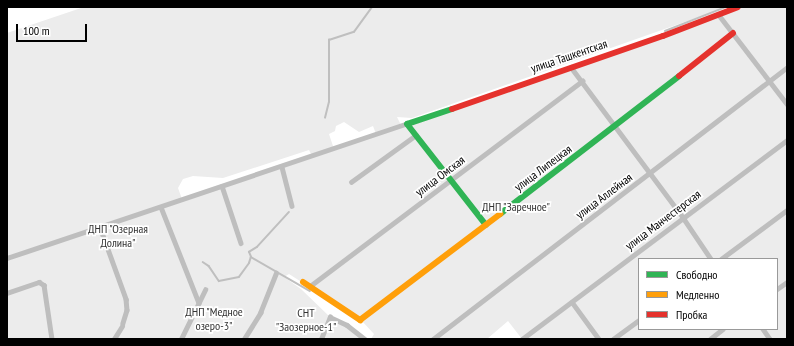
<!DOCTYPE html>
<html>
<head>
<meta charset="utf-8">
<style>
	body { margin:0 }
	#map { position:relative; width:794px; height:346px; overflow:hidden; background:#fff; font-family:"PT Sans Narrow",sans-serif }
	div>[style] { position:absolute }
	[style*='--x'] { left:calc(var(--x)*1px); top:calc(var(--y)*1px); width:calc(var(--w)*1px); rotate:calc(var(--a)*1deg) }
	.green>* { inset:0; background:#ececec }
	.stream>* { height:1.5px; margin:-0.75px; padding:0 0.75px; transform-origin:0.75px; border-radius:0.75px; background:#bfbfbf }
	.street>* { height:4.5px; margin:-2.25px; padding:0 2.25px; transform-origin:2.25px; border-radius:2.25px; background:#bebebe }
	.fast>* { height:6px; margin:-3px; padding:0 3px; transform-origin:3px; border-radius:3px; background:#30b455 }
	.slow>* { height:6px; margin:-3px; padding:0 3px; transform-origin:3px; border-radius:3px; background:#ff9f0a }
	.jam>* { height:6px; margin:-3px; padding:0 3px; transform-origin:3px; border-radius:3px; background:#e5322d }
	span { translate:-50% -50%; white-space:nowrap; text-align:center; line-height:1.15; -webkit-text-stroke:3.5px #fff; paint-order:stroke }
	.street-label { font-size:12px; color:#000 }
	.park-label { font-size:12px; color:#333 }
	.frame { position:absolute; inset:0; border:8px solid #000; pointer-events:none }
	.legend { position:absolute; left:638px; top:258px; width:140px; height:72px; box-sizing:border-box; background:#fff; border:1px solid #999; margin:0; padding:5px 7px; list-style:none; font-size:12px; color:#000 }
	.legend li { display:flex; align-items:center; gap:8px; height:20px }
	.legend b { width:20px; border:1px solid #999 }
	.scale { position:absolute; left:16px; top:24px; width:71px; height:18px; box-sizing:border-box; border:2px solid #000; border-top:0; padding-left:5px; font-size:12px; line-height:14px; white-space:nowrap; color:#000; -webkit-text-stroke:3px #fff; paint-order:stroke }
</style>
</head>
<body>
<div id="map">
	<div class="green">
		<div style="clip-path:polygon(evenodd,84px 7px,727px 7px,412px 118px,397px 117px,401px 125px,738px 7px,787px 7px,787px 339px,522px 339px,508px 321px,487px 339px,371px 339px,374px 334px,361px 320px,289px 274px,284px 277px,301px 289px,330px 317px,347px 325px,365px 339px,7px 339px,7px 33px,84px 7px,344px 122px,359px 132px,373px 126px,376px 134px,334px 149px,329px 134px,335px 131px,336px 126px,344px 122px,84px 7px,309px 150px,312px 156px,182px 199px,178px 188px,183px 179px,193px 176px,223px 178px,309px 150px,84px 7px,639px 259px,777px 259px,777px 329px,639px 329px,639px 259px)"></div>
	</div>
	<div class="stream">
		<div style="--x:665;--y:31;--w:66;--a:-21.5"></div>
		<div style="--x:325;--y:118;--w:16;--a:-76"></div>
		<div style="--x:329;--y:102;--w:62;--a:-90"></div>
		<div style="--x:329;--y:40;--w:26;--a:-18"></div>
		<div style="--x:354;--y:32;--w:31;--a:-54"></div>
		<div style="--x:251;--y:257;--w:68;--a:30"></div>
		<div style="--x:203;--y:262;--w:7;--a:34"></div>
		<div style="--x:209;--y:266;--w:18;--a:56"></div>
		<div style="--x:219;--y:281;--w:20;--a:-11"></div>
		<div style="--x:239;--y:277;--w:17;--a:-54"></div>
		<div style="--x:249;--y:263;--w:6;--a:-72"></div>
		<div style="--x:251;--y:257;--w:5;--a:-112"></div>
		<div style="--x:249;--y:252;--w:9;--a:-32"></div>
		<div style="--x:257;--y:247;--w:47;--a:-47.6"></div>
	</div>
	<div class="street">
		<div style="--x:719;--y:15;--w:112;--a:52.6"></div>
		<div style="--x:571;--y:67;--w:182;--a:53.3"></div>
		<div style="--x:680;--y:213;--w:55;--a:56"></div>
		<div style="--x:282;--y:167;--w:40;--a:75.6"></div>
		<div style="--x:351;--y:182;--w:80;--a:-35.9"></div>
		<div style="--x:222;--y:186;--w:60;--a:71.6"></div>
		<div style="--x:161;--y:207;--w:103;--a:68.4"></div>
		<div style="--x:100;--y:227;--w:77;--a:70.1"></div>
		<div style="--x:126;--y:299;--w:11;--a:85"></div>
		<div style="--x:127;--y:310;--w:14;--a:107"></div>
		<div style="--x:7;--y:258;--w:418;--a:-18.6"></div>
		<div style="--x:721;--y:259;--w:82;--a:-36.6"></div>
		<div style="--x:310;--y:286;--w:341;--a:-37"></div>
		<div style="--x:777;--y:289;--w:12;--a:-35"></div>
		<div style="--x:7;--y:293;--w:34;--a:-19"></div>
		<div style="--x:39;--y:282;--w:6;--a:31"></div>
		<div style="--x:44;--y:285;--w:55;--a:81.6"></div>
		<div style="--x:572;--y:302;--w:46;--a:53.9"></div>
		<div style="--x:763;--y:329;--w:12;--a:55"></div>
		<div style="--x:114;--y:339;--w:15;--a:-58"></div>
		<div style="--x:181;--y:339;--w:55;--a:-63.9"></div>
		<div style="--x:244;--y:339;--w:31;--a:-58"></div>
		<div style="--x:260;--y:313;--w:43;--a:-68.2"></div>
		<div style="--x:321;--y:339;--w:24;--a:-68"></div>
		<div style="--x:330;--y:317;--w:19;--a:25"></div>
		<div style="--x:347;--y:325;--w:23;--a:38"></div>
		<div style="--x:433;--y:339;--w:446;--a:-37.5"></div>
		<div style="--x:522;--y:339;--w:331;--a:-36.9"></div>
		<div style="--x:613;--y:339;--w:32;--a:-36"></div>
		<div style="--x:710;--y:339;--w:16;--a:-38"></div>
	</div>
	<div class="fast">
		<div style="--x:452;--y:109;--w:47;--a:161.6"></div>
		<div style="--x:407;--y:124;--w:128;--a:52"></div>
		<div style="--x:500;--y:214;--w:226;--a:-37.6"></div>
	</div>
	<div class="slow">
		<div style="--x:303;--y:282;--w:69;--a:33.7"></div>
		<div style="--x:360;--y:320;--w:176;--a:-37.1"></div>
	</div>
	<div class="jam">
		<div style="--x:679;--y:76;--w:69;--a:-38.5"></div>
		<div style="--x:452;--y:109;--w:223;--a:-19.1"></div>
		<div style="--x:663;--y:36;--w:80;--a:-21.1"></div>
	</div>
	<div class="street-label">
		<span style="left:569px;top:56px;rotate:-19deg">улица Ташкентская</span>
		<span style="left:543px;top:168px;rotate:-37deg">улица Липецкая</span>
		<span style="left:440px;top:176px;rotate:-37deg">улица Омская</span>
		<span style="left:604px;top:196px;rotate:-37deg">улица Аллейная</span>
		<span style="left:663px;top:220px;rotate:-37deg">улица Манчестерская</span>
	</div>
	<div class="park-label">
		<span style="left:516px;top:207px">ДНП "Заречное"</span>
		<span style="left:118px;top:236px">ДНП "Озерная<br>Долина"</span>
		<span style="left:214px;top:319px">ДНП "Медное<br>озеро-3"</span>
		<span style="left:306px;top:320px">СНТ<br>"Заозерное-1"</span>
	</div>
	<div class="frame"></div>
	<ul class="legend">
	<li><b style="height:5px;background:#30b455"></b>Свободно</li>
	<li><b style="height:5px;background:#ff9f0a"></b>Медленно</li>
	<li><b style="height:5px;background:#e5322d"></b>Пробка</li>
	</ul>
	<div class="scale">100 m</div>
</div>
</body>
</html>
